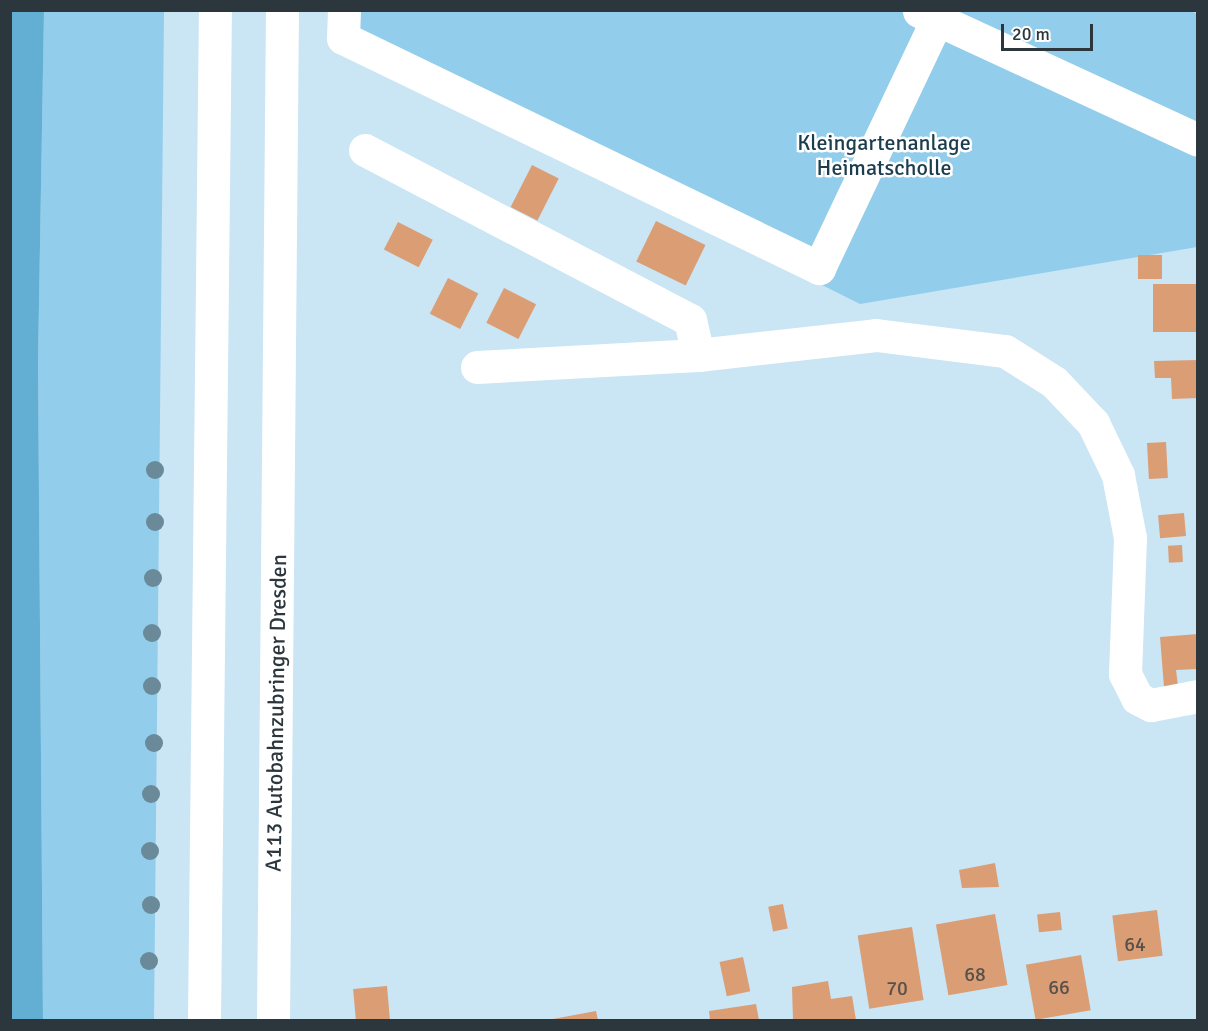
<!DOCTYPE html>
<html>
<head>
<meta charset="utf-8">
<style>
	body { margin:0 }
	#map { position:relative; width:1208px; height:1031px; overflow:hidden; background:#cae5f4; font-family:Signika,sans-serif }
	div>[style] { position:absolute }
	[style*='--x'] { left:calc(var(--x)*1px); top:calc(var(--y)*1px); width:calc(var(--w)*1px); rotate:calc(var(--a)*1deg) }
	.green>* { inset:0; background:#92cdeb }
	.water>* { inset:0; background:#63afd4 }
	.building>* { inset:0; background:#db9d73; transform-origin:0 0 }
	.minor>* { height:33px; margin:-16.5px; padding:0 16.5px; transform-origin:16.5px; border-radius:16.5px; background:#fff }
	.highway>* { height:33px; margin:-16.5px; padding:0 16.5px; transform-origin:16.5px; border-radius:16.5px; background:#fff }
	.trees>* { width:18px; height:18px; margin:-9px; border-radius:50%; background:#6a8999 }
	span { translate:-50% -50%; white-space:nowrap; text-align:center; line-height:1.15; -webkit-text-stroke:5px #fff; paint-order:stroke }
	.number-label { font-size:20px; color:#58504a }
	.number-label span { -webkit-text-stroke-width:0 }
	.park-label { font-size:22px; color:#1b3d4e }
	.street-label { font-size:22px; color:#2c373d }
	.frame { position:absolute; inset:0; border:12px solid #2c373d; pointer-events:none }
	.scale { position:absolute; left:1001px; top:24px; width:92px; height:27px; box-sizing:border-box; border:3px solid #2c373d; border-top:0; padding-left:8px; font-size:18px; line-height:21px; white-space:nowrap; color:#2c373d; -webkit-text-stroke:4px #fff; paint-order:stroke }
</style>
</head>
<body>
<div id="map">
	<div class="green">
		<div style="clip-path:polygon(341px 10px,1190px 11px,1198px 14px,1197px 247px,860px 304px,340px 44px)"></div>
		<div style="clip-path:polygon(44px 11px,164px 11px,154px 1020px,43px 1020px,38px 363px)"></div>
	</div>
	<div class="water">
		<div style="clip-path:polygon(10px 11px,44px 11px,38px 363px,43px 1020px,10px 1020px)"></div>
	</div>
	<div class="building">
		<div style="left:532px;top:165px;width:30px;height:47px;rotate:27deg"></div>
		<div style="left:656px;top:221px;width:55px;height:45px;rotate:26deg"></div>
		<div style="left:398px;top:222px;width:39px;height:31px;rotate:27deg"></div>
		<div style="left:1138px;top:255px;width:24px;height:24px"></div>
		<div style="left:448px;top:278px;width:34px;height:40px;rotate:27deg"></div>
		<div style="left:1198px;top:284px;width:48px;height:45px;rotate:90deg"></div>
		<div style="left:504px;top:288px;width:36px;height:39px;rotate:27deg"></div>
		<div style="clip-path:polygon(1198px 360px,1198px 398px,1172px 399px,1171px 378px,1155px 378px,1154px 361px)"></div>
		<div style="left:1166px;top:442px;width:36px;height:19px;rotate:87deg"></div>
		<div style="left:1184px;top:513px;width:23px;height:26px;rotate:85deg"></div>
		<div style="left:1182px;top:545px;width:17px;height:14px;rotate:87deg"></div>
		<div style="clip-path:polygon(1198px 634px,1198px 669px,1176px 670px,1178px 686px,1164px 687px,1160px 637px)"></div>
		<div style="clip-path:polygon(995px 863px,999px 887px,962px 888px,959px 870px)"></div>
		<div style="left:783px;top:904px;width:25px;height:15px;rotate:79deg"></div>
		<div style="left:1157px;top:910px;width:46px;height:45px;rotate:83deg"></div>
		<div style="left:1060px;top:912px;width:18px;height:23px;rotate:84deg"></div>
		<div style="left:995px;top:914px;width:72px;height:60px;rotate:80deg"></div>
		<div style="left:912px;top:927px;width:74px;height:55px;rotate:81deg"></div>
		<div style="left:1081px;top:955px;width:56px;height:56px;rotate:80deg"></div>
		<div style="left:743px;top:957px;width:35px;height:24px;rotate:78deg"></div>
		<div style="clip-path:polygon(828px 981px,831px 999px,852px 996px,856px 1020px,793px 1020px,792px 987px)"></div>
		<div style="left:387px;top:986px;width:34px;height:34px;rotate:85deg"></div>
		<div style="clip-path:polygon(756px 1004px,759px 1020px,710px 1020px,709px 1011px)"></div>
		<div style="clip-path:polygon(596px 1011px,598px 1020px,553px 1020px,553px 1019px)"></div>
	</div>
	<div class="minor">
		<div style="--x:344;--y:10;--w:28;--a:92"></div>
		<div style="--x:343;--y:38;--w:529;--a:25.79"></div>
		<div style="--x:819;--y:268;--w:275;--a:-64.6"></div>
		<div style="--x:919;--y:11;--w:307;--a:24.8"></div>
		<div style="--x:365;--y:150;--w:367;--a:27.6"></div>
		<div style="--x:690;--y:320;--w:36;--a:77"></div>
		<div style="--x:477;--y:367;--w:221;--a:-3.1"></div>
		<div style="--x:698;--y:355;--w:179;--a:-6.4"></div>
		<div style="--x:876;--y:335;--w:130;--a:7.1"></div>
		<div style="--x:1005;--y:351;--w:58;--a:32.3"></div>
		<div style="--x:1054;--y:382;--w:57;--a:46.4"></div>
		<div style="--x:1093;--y:423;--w:58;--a:64.3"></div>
		<div style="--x:1118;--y:475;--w:64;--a:79.2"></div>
		<div style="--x:1130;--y:538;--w:136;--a:92.1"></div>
		<div style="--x:1125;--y:674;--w:27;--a:63"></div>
		<div style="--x:1137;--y:698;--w:16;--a:27"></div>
		<div style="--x:1151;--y:705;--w:48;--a:-10.8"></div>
	</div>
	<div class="highway">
		<div style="--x:204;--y:1020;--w:1010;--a:-89.38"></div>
		<div style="--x:273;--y:1020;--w:1010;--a:-89.49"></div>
	</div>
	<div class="trees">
		<div style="left:155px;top:470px"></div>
		<div style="left:155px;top:522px"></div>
		<div style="left:153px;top:578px"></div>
		<div style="left:152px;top:633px"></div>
		<div style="left:152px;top:686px"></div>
		<div style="left:154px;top:743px"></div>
		<div style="left:151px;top:794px"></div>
		<div style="left:150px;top:851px"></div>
		<div style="left:151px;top:905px"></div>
		<div style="left:149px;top:961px"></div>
	</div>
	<div class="number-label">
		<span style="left:1135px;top:944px">64</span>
		<span style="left:975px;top:974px">68</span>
		<span style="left:1059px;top:987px">66</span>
		<span style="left:897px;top:988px">70</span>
	</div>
	<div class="park-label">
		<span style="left:884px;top:155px">Kleingartenanlage<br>Heimatscholle</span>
	</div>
	<div class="street-label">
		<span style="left:276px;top:713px;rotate:-89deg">A113 Autobahnzubringer Dresden</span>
	</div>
	<div class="frame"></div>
	<div class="scale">20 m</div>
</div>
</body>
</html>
